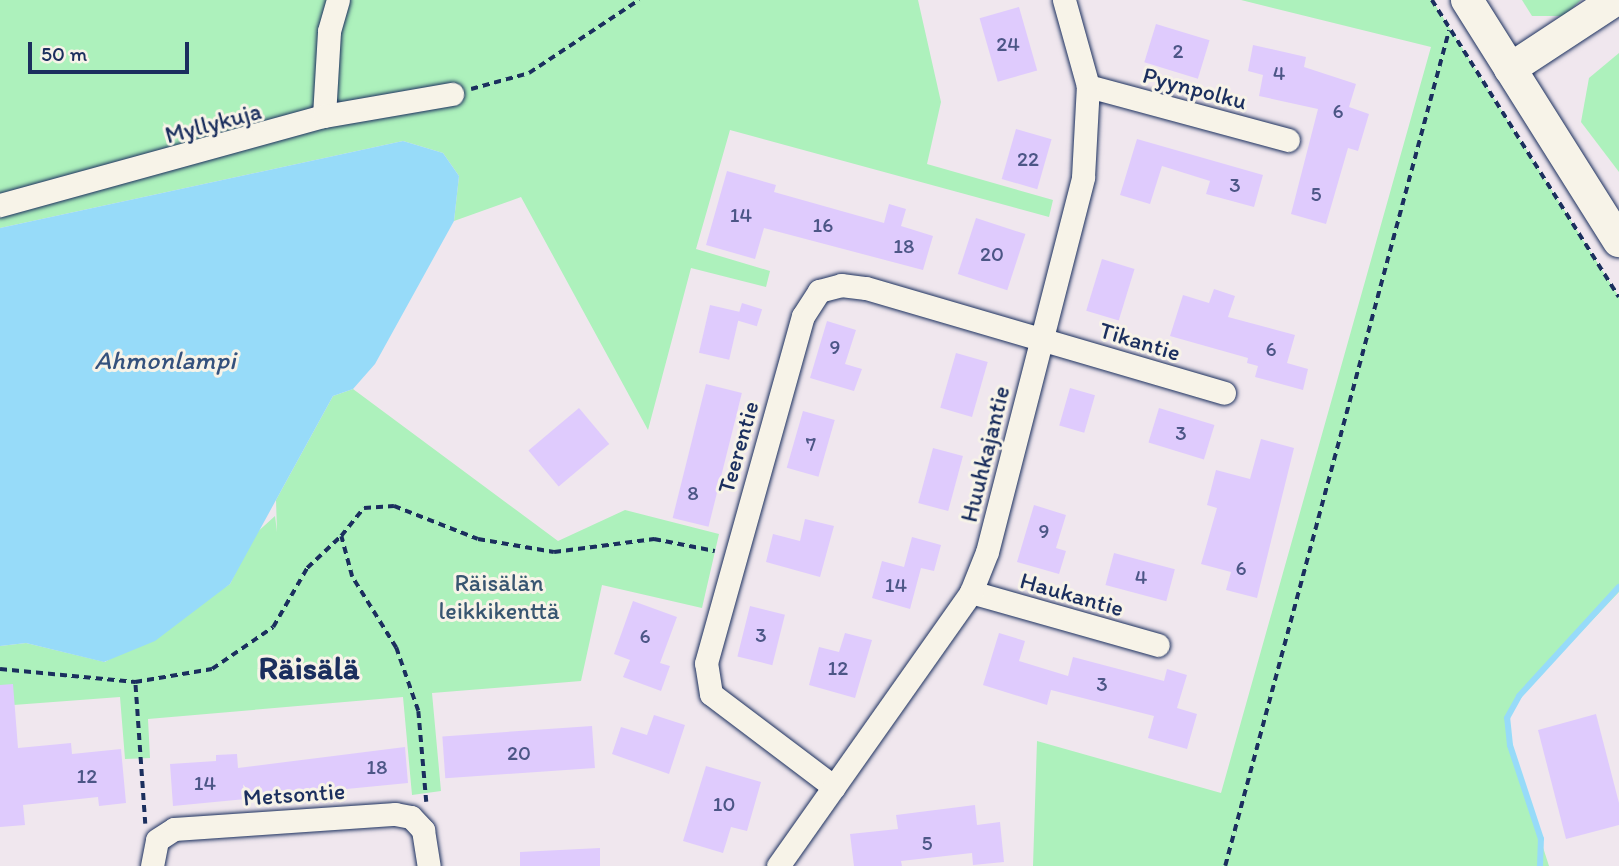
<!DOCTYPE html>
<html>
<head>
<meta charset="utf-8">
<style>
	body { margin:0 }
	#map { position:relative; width:1619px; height:866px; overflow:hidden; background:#f0e7ee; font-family:Itim,sans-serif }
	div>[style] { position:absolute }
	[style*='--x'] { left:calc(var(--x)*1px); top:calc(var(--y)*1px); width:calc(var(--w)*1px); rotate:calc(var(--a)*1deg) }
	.green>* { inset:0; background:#adf1bc }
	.water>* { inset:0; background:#97dbf9 }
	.stream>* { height:6px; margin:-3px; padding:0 3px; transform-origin:3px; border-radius:3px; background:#97dbf9 }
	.building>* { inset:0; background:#dfcbfd; transform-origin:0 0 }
	.path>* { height:3.5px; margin-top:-1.75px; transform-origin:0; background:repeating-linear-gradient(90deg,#1b2f5e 0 7px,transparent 0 12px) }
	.roads { filter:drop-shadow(0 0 2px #1b2f5e) drop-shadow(0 0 2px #1b2f5e) }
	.street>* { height:23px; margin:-11.5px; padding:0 11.5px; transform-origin:11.5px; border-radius:11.5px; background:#f7f3e8 }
	.secondary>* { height:32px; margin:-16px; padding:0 16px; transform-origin:16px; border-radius:16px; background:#f7f3e8 }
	span { translate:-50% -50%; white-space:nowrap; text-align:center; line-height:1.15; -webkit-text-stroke:6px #f7f3e8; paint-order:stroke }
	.number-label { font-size:21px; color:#4c5686 }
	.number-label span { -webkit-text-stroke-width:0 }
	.street-label { font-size:24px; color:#1b2f5e }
	.park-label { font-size:24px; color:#385671 }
	.water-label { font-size:26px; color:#34517d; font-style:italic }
	.district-label { font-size:32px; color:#1b2f5e; font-weight:700 }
	.scale { position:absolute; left:28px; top:42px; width:161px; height:32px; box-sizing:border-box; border:4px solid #1b2f5e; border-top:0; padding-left:9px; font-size:21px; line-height:24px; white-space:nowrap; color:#1b2f5e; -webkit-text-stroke:5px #f7f3e8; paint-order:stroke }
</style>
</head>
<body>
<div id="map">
	<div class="green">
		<div style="clip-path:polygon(0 0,918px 0,941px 102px,927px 164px,1053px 200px,1049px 217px,730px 130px,696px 249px,770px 271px,766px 287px,691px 268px,648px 430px,521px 197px,454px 221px,459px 176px,443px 153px,403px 141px,0 228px)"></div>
		<div style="clip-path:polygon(1241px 0,1432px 0,1619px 297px,1619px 592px,1520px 696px,1507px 718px,1510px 745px,1549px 866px,1033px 866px,1037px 741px,1221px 793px,1431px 47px)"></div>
		<div style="clip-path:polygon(1522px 0,1581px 0,1564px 16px,1532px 16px)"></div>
		<div style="clip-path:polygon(1619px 53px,1619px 172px,1581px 122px,1589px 78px)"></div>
		<div style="clip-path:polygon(353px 389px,558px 541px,625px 510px,719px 534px,702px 608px,602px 585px,581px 681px,432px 693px,441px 791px,412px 795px,403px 697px,148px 719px,150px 758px,125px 759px,120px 697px,0 706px,0 646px,26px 643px,105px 662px,230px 584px,254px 535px,275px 516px,277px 532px,276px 500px,333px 396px)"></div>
	</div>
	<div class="water">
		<div style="clip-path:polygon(403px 141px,443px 153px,459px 176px,454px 221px,375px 364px,353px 389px,333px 396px,230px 584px,155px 641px,104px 662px,26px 643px,0 646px,0 228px)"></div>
	</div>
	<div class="stream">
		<div style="--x:1540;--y:866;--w:27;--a:-88"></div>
		<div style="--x:1541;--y:839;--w:99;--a:-108.3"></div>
		<div style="--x:1510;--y:745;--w:27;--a:-96"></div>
		<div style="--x:1507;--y:718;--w:25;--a:-61"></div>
		<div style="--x:1519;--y:696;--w:148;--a:-47.5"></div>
	</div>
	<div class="building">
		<div style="left:1019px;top:7px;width:66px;height:41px;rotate:74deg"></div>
		<div style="left:1156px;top:24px;width:56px;height:40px;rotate:17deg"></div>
		<div style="clip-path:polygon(1253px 45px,1306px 57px,1304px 67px,1356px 84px,1349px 107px,1369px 114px,1358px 151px,1348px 148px,1326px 224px,1291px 214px,1318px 109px,1259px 96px,1263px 75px,1248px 71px)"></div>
		<div style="left:1016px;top:129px;width:37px;height:52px;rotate:16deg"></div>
		<div style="clip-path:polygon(1137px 139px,1263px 175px,1254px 207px,1206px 194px,1210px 181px,1162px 166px,1150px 204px,1120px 195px)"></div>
		<div style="clip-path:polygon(727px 171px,776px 185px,774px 192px,884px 223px,889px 204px,906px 209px,901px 226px,933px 236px,923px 270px,764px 228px,755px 259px,706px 245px)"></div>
		<div style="left:976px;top:218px;width:52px;height:59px;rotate:18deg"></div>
		<div style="left:1102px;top:259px;width:34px;height:54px;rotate:17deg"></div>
		<div style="clip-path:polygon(1214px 289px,1235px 296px,1228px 317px,1295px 335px,1287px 363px,1308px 369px,1303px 390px,1255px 377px,1258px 366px,1247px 363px,1248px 358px,1170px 336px,1183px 295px,1209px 303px)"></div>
		<div style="left:742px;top:303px;width:21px;height:18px;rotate:17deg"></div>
		<div style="left:710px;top:305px;width:31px;height:49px;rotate:13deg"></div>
		<div style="clip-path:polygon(827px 321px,856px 330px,845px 364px,862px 369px,854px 391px,810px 378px)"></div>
		<div style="left:956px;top:353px;width:33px;height:57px;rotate:16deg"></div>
		<div style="left:706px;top:384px;width:37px;height:138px;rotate:14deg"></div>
		<div style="left:1070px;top:388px;width:26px;height:39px;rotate:16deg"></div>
		<div style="left:579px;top:408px;width:47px;height:66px;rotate:50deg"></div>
		<div style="left:1159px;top:408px;width:58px;height:36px;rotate:17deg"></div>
		<div style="left:803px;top:411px;width:33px;height:59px;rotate:16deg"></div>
		<div style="clip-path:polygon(1261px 439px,1294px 448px,1257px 598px,1226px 590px,1231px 572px,1201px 564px,1217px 508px,1207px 505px,1216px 470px,1250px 479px)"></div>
		<div style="left:933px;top:448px;width:31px;height:57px;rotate:15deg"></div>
		<div style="clip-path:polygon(1034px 505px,1066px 515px,1056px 548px,1066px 551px,1059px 574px,1017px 562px)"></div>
		<div style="clip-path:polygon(805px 519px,834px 526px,820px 577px,766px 562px,773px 534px,800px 541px)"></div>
		<div style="clip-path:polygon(912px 537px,941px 545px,934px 571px,921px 568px,910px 609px,872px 598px,882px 561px,904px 567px)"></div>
		<div style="left:1114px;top:553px;width:63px;height:33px;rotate:15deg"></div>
		<div style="clip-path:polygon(633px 601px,677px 617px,660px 663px,670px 666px,661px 691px,623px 677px,630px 660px,614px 654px)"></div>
		<div style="left:750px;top:606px;width:36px;height:52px;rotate:14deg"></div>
		<div style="clip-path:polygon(845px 633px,872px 640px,855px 698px,809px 685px,819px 647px,839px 652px)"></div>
		<div style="clip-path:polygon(999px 633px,1025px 641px,1019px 661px,1068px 676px,1073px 657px,1164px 681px,1167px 669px,1187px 675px,1177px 708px,1197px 714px,1187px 749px,1148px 738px,1154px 716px,1051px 690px,1047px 705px,983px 685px)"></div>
		<div style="clip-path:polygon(13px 684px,18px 748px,71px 743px,72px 754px,121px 749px,126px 803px,99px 806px,98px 797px,23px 805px,25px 825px,0 827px,0 685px)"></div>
		<div style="clip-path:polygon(1596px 714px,1619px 803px,1619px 825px,1566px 839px,1538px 730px)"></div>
		<div style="clip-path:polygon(654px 715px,685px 725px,669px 774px,612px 754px,621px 727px,647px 735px)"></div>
		<div style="left:592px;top:726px;width:42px;height:150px;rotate:86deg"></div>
		<div style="clip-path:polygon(405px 747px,408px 783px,173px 806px,170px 764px,216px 761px,216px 755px,237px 754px,238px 768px)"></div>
		<div style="clip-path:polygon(706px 766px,761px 782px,747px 831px,731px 827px,723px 853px,683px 841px)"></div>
		<div style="clip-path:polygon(975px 805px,977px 825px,1000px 822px,1004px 862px,973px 865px,972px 853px,901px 861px,902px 866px,854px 866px,850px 834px,898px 829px,896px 815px)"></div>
		<div style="clip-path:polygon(600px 848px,600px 866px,520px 866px,520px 852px)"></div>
	</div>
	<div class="path">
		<div style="--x:1432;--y:0;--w:351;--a:57.8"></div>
		<div style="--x:471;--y:89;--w:60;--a:-15.4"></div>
		<div style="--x:529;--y:73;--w:132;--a:-33.6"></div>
		<div style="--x:0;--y:669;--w:136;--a:5.5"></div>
		<div style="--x:426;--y:802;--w:91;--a:-95"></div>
		<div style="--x:418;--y:711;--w:67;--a:-109.2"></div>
		<div style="--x:396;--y:648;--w:84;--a:-121.8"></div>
		<div style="--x:352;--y:577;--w:42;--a:-105"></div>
		<div style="--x:341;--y:536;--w:36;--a:-51"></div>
		<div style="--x:364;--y:508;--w:30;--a:-4"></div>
		<div style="--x:394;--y:506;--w:90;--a:21.4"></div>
		<div style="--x:478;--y:539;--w:77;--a:9.7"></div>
		<div style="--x:554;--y:552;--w:101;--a:-7.4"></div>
		<div style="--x:654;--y:539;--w:62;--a:11.1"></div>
		<div style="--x:145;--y:824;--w:142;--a:-94"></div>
		<div style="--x:135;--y:682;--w:78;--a:-9.6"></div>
		<div style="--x:212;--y:669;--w:74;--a:-34.5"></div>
		<div style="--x:273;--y:627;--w:68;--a:-60"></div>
		<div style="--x:307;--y:568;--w:47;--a:-43.3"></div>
		<div style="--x:1225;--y:866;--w:865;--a:-75"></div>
	</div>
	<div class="roads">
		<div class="street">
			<div style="--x:1088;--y:86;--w:207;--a:15.1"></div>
			<div style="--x:324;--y:116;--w:85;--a:-86.6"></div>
			<div style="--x:329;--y:31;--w:32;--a:-74"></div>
			<div style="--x:0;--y:205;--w:336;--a:-15.4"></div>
			<div style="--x:324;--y:116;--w:130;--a:-9.8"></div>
			<div style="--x:971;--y:592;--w:194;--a:15.8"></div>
			<div style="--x:834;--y:787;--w:154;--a:-142.9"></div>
			<div style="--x:711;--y:694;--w:31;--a:-99"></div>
			<div style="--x:706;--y:663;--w:360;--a:-74.4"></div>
			<div style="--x:803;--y:316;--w:30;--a:-57"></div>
			<div style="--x:819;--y:291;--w:23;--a:-15"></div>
			<div style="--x:841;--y:285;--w:25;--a:7"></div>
			<div style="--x:866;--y:288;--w:373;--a:16.3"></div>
			<div style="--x:152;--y:866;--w:26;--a:-79"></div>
			<div style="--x:157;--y:840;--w:20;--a:-33"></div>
			<div style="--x:174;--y:829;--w:222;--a:-3.9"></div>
			<div style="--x:395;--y:814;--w:16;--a:11"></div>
			<div style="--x:411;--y:817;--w:18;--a:47"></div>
			<div style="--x:423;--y:830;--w:36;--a:81"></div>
			<div style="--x:778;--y:866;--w:335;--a:-54.8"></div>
			<div style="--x:971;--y:592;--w:43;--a:-68.2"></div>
			<div style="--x:987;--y:552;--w:387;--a:-75.6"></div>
			<div style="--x:1083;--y:177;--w:91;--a:-86.9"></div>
			<div style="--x:1088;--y:86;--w:89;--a:-105.6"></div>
		</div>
		<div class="secondary">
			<div style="--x:1467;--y:0;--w:285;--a:57.8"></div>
			<div style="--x:1510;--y:69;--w:126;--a:-33.3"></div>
		</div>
	</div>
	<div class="number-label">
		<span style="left:1008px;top:44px">24</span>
		<span style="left:1178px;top:51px">2</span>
		<span style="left:1279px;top:73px">4</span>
		<span style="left:1338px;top:111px">6</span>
		<span style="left:1028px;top:159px">22</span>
		<span style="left:1235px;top:185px">3</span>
		<span style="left:1316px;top:194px">5</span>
		<span style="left:741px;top:215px">14</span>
		<span style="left:823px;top:225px">16</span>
		<span style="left:904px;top:246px">18</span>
		<span style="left:992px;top:254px">20</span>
		<span style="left:835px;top:347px">9</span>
		<span style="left:1271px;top:349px">6</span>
		<span style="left:1181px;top:433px">3</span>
		<span style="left:811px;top:444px">7</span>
		<span style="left:693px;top:493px">8</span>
		<span style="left:1044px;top:531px">9</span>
		<span style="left:1241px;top:568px">6</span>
		<span style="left:1141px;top:577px">4</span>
		<span style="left:896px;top:585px">14</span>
		<span style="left:761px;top:635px">3</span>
		<span style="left:645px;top:636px">6</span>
		<span style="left:838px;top:668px">12</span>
		<span style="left:1102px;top:684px">3</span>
		<span style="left:519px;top:753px">20</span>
		<span style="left:377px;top:767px">18</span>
		<span style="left:87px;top:776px">12</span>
		<span style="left:205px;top:783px">14</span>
		<span style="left:724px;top:804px">10</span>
		<span style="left:927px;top:843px">5</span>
	</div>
	<div class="street-label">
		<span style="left:1195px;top:88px;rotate:15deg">Pyynpolku</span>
		<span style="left:213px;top:123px;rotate:-15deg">Myllykuja</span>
		<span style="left:1140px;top:341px;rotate:17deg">Tikantie</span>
		<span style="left:738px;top:447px;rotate:-74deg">Teerentie</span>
		<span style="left:985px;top:454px;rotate:-76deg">Huuhkajantie</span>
		<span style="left:1072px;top:594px;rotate:16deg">Haukantie</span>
		<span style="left:294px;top:794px;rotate:-4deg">Metsontie</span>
	</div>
	<div class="park-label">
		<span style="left:499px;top:597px">Räisälän<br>leikkikenttä</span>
	</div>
	<div class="water-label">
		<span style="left:165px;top:361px">Ahmonlampi</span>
	</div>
	<div class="district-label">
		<span style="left:309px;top:668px">Räisälä</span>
	</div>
	<div class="scale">50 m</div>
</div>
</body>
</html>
